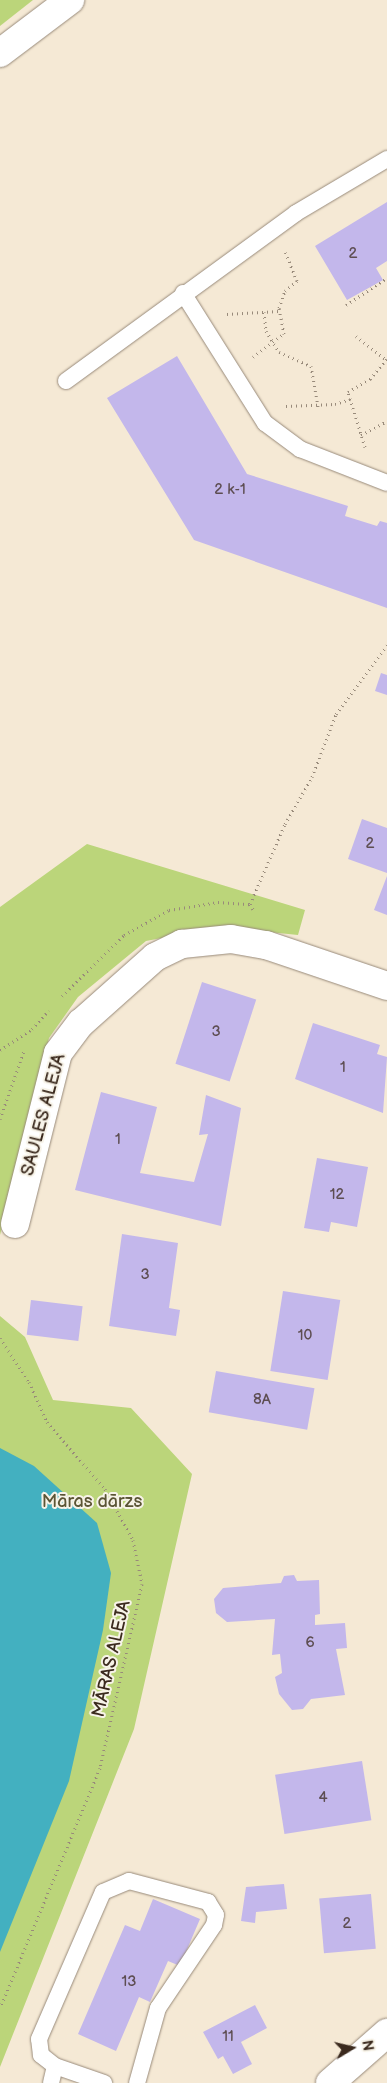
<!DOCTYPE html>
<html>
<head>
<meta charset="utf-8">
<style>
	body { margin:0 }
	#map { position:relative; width:387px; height:2083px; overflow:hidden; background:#f5e9d5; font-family:"Balsamiq Sans",sans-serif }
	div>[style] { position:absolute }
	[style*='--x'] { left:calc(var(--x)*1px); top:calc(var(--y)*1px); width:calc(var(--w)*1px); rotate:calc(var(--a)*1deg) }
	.green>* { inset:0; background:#bbd57a }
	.water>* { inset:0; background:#43b0c0 }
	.building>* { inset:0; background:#c3b7eb; transform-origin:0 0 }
	.path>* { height:3px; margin-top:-1.5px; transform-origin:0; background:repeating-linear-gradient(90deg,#988a7a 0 1px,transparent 0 5px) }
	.roads { filter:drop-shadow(0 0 1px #988a7a) drop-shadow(0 0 1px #988a7a) }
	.service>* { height:16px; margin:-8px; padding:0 8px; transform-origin:8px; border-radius:8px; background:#fff }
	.minor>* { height:28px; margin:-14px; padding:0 14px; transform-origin:14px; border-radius:14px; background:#fff }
	.tertiary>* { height:28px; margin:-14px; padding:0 14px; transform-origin:14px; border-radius:14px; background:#fff }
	span { translate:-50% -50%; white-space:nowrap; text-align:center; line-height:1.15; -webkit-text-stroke:4px #f7f3e8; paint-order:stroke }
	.number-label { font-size:15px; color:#5d4d51 }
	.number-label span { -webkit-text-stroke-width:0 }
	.street-label { font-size:18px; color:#3b2a1e }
	.park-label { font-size:18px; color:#5b5535 }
	.north { position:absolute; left:327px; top:2023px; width:50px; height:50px; -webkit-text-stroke:4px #f7f3e8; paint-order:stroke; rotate:81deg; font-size:14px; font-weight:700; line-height:20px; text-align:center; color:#3b2a1e }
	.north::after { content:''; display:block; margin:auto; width:18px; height:22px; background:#3b2a1e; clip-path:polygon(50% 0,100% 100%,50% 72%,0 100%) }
</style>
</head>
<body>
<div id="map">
	<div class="green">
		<div style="clip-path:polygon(0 0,33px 0,0 26px)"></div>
		<div style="clip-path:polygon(87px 844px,305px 910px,298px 935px,219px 927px,146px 941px,78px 997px,49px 1038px,0 1235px,0 907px)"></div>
		<div style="clip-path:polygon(0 1316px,25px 1337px,53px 1400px,131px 1408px,192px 1474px,134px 1729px,0 2067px)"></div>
	</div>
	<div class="water">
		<div style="clip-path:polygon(0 1448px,34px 1466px,97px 1523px,111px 1573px,103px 1630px,69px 1781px,0 1952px)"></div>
	</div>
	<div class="building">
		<div style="clip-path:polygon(387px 202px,387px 261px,376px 268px,383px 280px,347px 300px,315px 246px)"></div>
		<div style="clip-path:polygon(177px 356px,247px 474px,348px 506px,345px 516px,377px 526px,380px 521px,387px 523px,387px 608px,194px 540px,107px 398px)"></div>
		<div style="clip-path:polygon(381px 673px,387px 675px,387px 695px,375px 691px)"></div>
		<div style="clip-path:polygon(362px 819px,387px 828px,387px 873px,348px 859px)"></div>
		<div style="clip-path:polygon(387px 876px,387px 915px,374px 910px)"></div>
		<div style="left:202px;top:982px;width:57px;height:86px;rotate:18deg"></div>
		<div style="clip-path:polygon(313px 1023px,380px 1045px,377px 1054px,387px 1057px,383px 1113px,295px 1079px)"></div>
		<div style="clip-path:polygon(101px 1092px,157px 1107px,140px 1173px,194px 1182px,208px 1134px,199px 1135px,206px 1095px,241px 1108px,221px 1226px,75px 1190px)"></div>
		<div style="clip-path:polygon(317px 1158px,368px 1167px,357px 1227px,331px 1222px,329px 1232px,304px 1228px)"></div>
		<div style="clip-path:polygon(122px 1234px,178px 1243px,169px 1308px,180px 1310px,176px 1336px,109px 1326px)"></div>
		<div style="left:283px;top:1291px;width:58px;height:81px;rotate:9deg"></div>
		<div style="left:31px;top:1300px;width:52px;height:35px;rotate:7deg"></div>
		<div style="left:216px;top:1371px;width:100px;height:42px;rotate:10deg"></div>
		<div style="clip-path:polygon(294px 1575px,297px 1581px,319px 1580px,320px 1614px,315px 1615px,315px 1625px,345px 1623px,347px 1648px,336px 1649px,345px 1695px,311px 1699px,303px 1709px,292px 1710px,279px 1694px,275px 1677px,282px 1673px,280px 1654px,272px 1655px,275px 1619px,227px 1622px,216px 1613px,214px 1599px,223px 1588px,281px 1583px,284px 1576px)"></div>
		<div style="left:362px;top:1761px;width:60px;height:88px;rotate:81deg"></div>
		<div style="clip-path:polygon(284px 1884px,287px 1909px,256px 1912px,255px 1923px,241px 1921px,246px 1887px)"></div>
		<div style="left:371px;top:1894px;width:55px;height:52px;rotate:85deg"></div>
		<div style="clip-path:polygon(153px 1899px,200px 1919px,180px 1966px,168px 1961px,150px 2002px,139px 1997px,116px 2051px,78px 2034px,125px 1925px,140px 1931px)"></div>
		<div style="clip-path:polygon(255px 2005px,267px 2028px,241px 2042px,252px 2064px,233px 2074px,223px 2056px,218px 2059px,203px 2032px)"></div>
	</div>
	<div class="path">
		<div style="--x:346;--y:305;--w:49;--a:-33.4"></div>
		<div style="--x:264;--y:312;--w:19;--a:84"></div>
		<div style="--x:266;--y:331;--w:25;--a:58"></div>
		<div style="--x:279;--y:352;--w:35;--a:24"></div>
		<div style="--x:311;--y:366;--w:41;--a:80.1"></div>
		<div style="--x:227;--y:314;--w:52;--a:-3.3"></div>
		<div style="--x:356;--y:336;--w:39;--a:38"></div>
		<div style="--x:253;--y:357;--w:39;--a:-37"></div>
		<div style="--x:284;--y:334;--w:26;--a:-101"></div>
		<div style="--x:279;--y:308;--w:18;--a:-71"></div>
		<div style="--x:285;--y:291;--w:16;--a:-40"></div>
		<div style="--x:297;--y:281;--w:31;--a:-112"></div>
		<div style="--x:286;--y:406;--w:49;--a:-2.3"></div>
		<div style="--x:335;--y:404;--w:16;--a:-18"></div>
		<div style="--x:361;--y:435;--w:30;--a:-28"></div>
		<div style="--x:365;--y:447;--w:58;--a:-107.2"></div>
		<div style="--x:348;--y:392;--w:26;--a:-31"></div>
		<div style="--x:370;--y:379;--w:26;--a:-50"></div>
		<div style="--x:250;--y:904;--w:87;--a:-66.4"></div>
		<div style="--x:285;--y:824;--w:54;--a:-60.1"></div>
		<div style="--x:312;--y:777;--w:67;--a:-69.1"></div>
		<div style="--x:336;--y:714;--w:86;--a:-53.5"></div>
		<div style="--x:62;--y:996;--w:87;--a:-44.5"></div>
		<div style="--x:124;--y:935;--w:51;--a:-29.1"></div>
		<div style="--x:169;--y:910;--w:50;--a:-9.3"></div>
		<div style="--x:218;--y:902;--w:32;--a:4"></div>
		<div style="--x:250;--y:904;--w:8;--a:60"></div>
		<div style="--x:0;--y:1050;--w:38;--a:-33"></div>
		<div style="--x:32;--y:1029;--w:25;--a:-48"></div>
		<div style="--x:0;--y:1119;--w:72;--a:-70.6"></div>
		<div style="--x:0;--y:1338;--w:53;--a:56.6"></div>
		<div style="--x:29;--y:1382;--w:44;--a:65.8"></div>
		<div style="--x:47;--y:1422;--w:89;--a:49.1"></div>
		<div style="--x:105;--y:1489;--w:58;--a:61.2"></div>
		<div style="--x:133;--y:1540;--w:45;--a:78.4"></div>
		<div style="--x:142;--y:1584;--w:189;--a:102.9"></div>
		<div style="--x:100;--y:1768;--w:260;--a:112.6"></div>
	</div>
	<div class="roads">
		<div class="service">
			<div style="--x:183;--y:293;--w:154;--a:57.8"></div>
			<div style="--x:265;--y:423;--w:44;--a:36.6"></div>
			<div style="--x:300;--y:449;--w:93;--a:21.3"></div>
			<div style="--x:66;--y:381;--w:285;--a:-36.1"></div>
			<div style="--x:296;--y:213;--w:106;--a:-30.7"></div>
			<div style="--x:55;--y:2066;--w:52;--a:19.1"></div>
			<div style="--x:51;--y:2083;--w:17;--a:-77"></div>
			<div style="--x:55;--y:2066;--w:18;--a:-142"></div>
			<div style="--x:41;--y:2055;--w:16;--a:-97"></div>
			<div style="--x:39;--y:2039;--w:160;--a:-66.5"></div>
			<div style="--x:103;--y:1892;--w:28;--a:-23"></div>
			<div style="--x:129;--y:1881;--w:82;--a:14.9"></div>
			<div style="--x:208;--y:1902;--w:15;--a:58"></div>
			<div style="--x:216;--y:1915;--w:10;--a:101"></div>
			<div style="--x:214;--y:1925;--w:100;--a:124"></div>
			<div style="--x:158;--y:2008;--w:78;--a:105.6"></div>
		</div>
		<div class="minor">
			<div style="--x:0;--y:53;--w:88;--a:-37.1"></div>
			<div style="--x:15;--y:1224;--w:176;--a:-75.9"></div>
			<div style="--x:58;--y:1053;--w:38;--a:-53"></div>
			<div style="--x:81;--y:1023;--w:99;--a:-41.7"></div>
			<div style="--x:155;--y:957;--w:30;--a:-26"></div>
			<div style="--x:182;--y:944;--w:49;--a:-5.8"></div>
			<div style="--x:231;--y:939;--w:36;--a:10"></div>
			<div style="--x:266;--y:945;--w:128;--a:18.7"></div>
		</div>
		<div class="tertiary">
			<div style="--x:330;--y:2083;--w:76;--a:-41.3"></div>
		</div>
	</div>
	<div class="number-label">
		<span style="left:353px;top:254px">2</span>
		<span style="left:230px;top:490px">2 k-1</span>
		<span style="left:370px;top:844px">2</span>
		<span style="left:216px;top:1032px">3</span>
		<span style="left:343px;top:1068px">1</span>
		<span style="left:118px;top:1140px">1</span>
		<span style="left:337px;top:1195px">12</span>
		<span style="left:145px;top:1275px">3</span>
		<span style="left:305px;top:1336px">10</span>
		<span style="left:262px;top:1400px">8A</span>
		<span style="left:310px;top:1643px">6</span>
		<span style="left:323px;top:1798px">4</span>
		<span style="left:347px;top:1924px">2</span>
		<span style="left:129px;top:1982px">13</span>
		<span style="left:228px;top:2037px">11</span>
	</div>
	<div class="street-label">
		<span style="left:44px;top:1115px;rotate:-75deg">SAULES ALEJA</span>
		<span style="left:112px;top:1659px;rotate:-77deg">MĀRAS ALEJA</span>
	</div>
	<div class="park-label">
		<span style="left:92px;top:1502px">Māras dārzs</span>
	</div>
	<div class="north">N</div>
</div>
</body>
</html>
